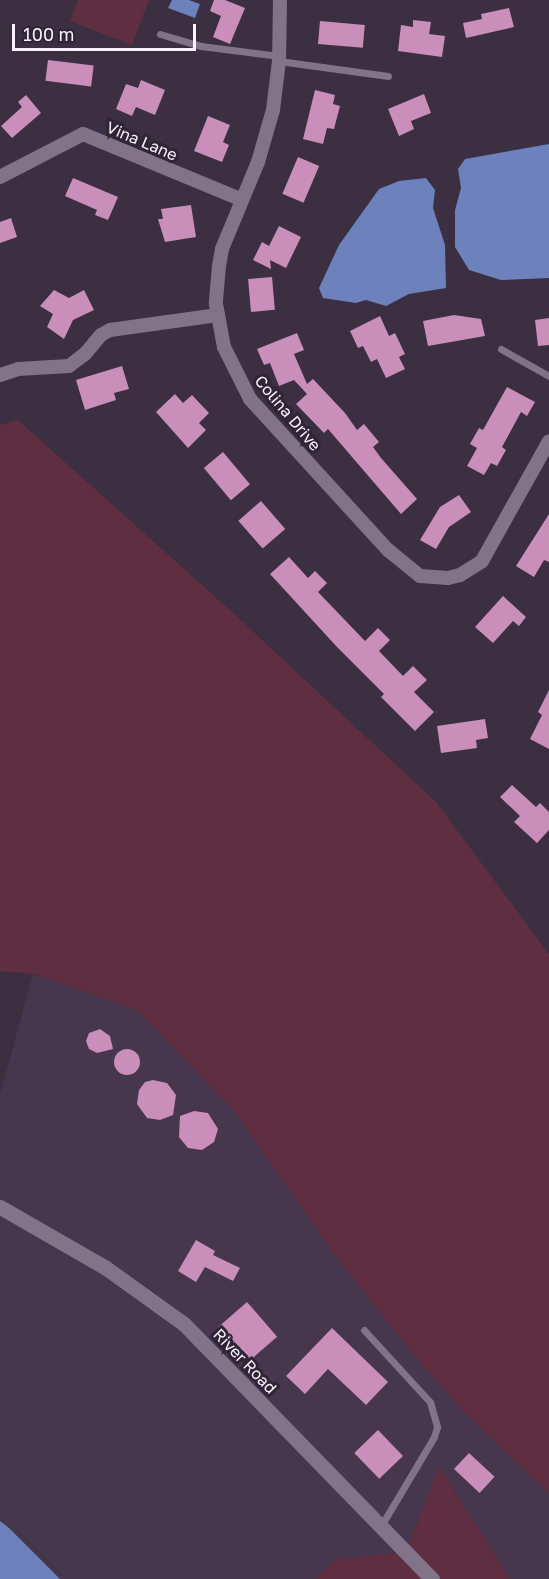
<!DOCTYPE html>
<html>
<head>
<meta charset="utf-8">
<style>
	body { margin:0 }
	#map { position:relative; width:549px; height:1579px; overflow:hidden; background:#3b2f41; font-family:"Golos Text",sans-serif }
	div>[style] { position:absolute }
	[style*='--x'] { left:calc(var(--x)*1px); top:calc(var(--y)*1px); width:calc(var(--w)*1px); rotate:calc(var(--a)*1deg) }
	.built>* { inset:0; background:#46364e }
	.green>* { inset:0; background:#5f2e40 }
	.water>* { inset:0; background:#6d81bc }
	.building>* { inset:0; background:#c98eba; transform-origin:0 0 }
	.round { border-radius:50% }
	.lane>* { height:7px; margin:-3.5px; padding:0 3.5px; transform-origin:3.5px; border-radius:3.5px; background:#817488 }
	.street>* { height:14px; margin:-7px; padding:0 7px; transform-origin:7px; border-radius:7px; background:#817488 }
	.secondary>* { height:15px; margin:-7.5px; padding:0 7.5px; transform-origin:7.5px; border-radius:7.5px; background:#817488 }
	span { translate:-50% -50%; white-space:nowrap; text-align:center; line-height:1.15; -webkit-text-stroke:6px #302536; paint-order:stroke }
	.street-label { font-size:16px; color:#f8f0fc }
	.scale { position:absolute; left:12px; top:24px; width:184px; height:27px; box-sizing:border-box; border:3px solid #f8f0fc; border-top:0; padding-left:8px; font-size:18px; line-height:21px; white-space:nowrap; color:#f8f0fc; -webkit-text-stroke:4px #302536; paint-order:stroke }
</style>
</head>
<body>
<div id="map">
	<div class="built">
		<div style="clip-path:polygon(33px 974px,137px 1010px,235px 1112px,332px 1251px,408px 1348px,463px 1411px,549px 1494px,549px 1579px,510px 1579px,439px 1467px,406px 1552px,335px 1559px,316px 1579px,60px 1579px,0 1521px,0 1095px)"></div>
	</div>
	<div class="green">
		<div style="clip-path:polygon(78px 0,149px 0,132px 45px,70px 21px)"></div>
		<div style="clip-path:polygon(18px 420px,232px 612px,436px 802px,549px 954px,549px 1494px,463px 1411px,408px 1348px,332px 1251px,235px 1112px,137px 1010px,34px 974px,0 971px,0 425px)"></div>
		<div style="clip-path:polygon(439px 1466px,510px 1579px,316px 1579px,335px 1559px,406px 1552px)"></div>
	</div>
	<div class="water">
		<div style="clip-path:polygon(172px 0,189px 0,200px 4px,195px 18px,168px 8px)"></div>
		<div style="clip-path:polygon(549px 144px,549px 278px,501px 280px,469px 270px,455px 247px,455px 210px,461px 188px,458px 169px,465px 159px)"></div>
		<div style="clip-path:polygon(426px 178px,435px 190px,433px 208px,445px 245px,446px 288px,409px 294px,386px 306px,366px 300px,356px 303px,323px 298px,319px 288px,339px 245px,379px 189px,399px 181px)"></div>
		<div style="clip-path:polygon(0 1521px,9px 1528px,60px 1579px,0 1579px)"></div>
	</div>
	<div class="building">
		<div style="clip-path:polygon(214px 0,225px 0,245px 8px,230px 44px,213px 37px,221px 16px,210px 11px)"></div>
		<div style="clip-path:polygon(509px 8px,514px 27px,466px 38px,463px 23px,482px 19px,481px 14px)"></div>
		<div style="clip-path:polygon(413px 20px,431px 22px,429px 34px,445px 36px,442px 57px,398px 51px,401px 25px,413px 27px)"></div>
		<div style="left:320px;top:21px;width:45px;height:23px;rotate:5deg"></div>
		<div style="left:48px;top:60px;width:46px;height:21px;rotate:7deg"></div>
		<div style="clip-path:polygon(141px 80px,165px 90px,155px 115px,136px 107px,132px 116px,116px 109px,126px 84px,138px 88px)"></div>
		<div style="clip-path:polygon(315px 90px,335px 95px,333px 104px,340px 106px,334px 129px,327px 128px,323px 144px,303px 139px)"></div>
		<div style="clip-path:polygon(424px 94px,431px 113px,411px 121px,414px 129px,399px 136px,388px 109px)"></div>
		<div style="clip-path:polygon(26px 95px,41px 113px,12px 138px,1px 126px,22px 107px,18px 102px)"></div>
		<div style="clip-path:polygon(208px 116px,230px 125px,223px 142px,229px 145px,222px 162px,194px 151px)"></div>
		<div style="left:298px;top:157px;width:23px;height:40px;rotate:23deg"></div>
		<div style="clip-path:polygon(73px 178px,118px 197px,108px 220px,95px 215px,97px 210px,65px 196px)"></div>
		<div style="clip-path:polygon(191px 205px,196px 237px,165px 242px,158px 219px,163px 219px,161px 209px)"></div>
		<div style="clip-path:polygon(11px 218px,17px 237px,0 243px,0 222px)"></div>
		<div style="clip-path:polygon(279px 226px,301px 237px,286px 268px,270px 260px,271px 269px,253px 260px,262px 242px,269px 246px)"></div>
		<div style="left:272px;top:277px;width:33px;height:24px;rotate:85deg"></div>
		<div style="clip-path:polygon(54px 290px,69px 298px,84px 290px,94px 310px,73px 320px,64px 339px,47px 327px,53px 314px,40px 306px)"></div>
		<div style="clip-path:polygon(454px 315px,481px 319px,485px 336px,428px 346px,423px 321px)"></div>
		<div style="clip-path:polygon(380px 316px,389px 336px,395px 333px,405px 354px,399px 357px,405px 369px,386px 378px,377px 359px,371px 362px,363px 346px,358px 348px,350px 331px)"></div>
		<div style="clip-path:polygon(549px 318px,549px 345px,538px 346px,535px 320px)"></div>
		<div style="clip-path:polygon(297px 333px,304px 350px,294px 354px,307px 384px,313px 379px,345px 413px,357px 430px,364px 424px,379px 442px,373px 447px,381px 458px,417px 499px,401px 514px,328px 429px,324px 433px,296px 404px,307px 394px,294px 380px,279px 386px,270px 363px,264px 365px,257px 349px)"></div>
		<div style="clip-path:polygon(122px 366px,129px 389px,114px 393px,116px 400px,85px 410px,76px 380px)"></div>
		<div style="clip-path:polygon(507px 387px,535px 402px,527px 416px,521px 412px,502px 447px,506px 450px,497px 466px,491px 463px,484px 475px,467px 466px,477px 448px,470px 444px,479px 428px,483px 430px)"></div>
		<div style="clip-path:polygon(175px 394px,183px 403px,192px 395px,209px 413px,199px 423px,206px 430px,188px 448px,156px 412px)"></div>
		<div style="left:223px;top:452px;width:42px;height:25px;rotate:50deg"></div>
		<div style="clip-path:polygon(459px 495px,471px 512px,449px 527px,436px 549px,420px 540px,440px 507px)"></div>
		<div style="left:261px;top:501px;width:37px;height:30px;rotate:49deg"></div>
		<div style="clip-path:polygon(549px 514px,549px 562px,544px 560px,534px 577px,516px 566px)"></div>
		<div style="clip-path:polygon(289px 557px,308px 578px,315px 571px,327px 583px,318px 592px,365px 641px,378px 628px,390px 640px,379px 651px,403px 676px,413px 666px,427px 680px,414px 692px,434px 712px,415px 731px,381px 697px,384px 694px,337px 647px,270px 574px)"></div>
		<div style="clip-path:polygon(503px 596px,526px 617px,519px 626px,513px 621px,493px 643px,475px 627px)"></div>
		<div style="clip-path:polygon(549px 690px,549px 749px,530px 739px,542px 715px,538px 712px)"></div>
		<div style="clip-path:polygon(485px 719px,488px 738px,476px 740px,477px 748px,441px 753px,437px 726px)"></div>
		<div style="clip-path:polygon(512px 785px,536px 807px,540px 803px,549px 812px,549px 830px,537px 843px,514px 822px,520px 816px,500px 797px)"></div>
		<div style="clip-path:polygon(100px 1029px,110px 1036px,113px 1049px,97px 1053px,89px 1049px,86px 1041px,89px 1033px)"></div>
		<div class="round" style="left:114px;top:1049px;width:26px;height:26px"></div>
		<div style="clip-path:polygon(153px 1080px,167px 1083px,176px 1095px,173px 1115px,160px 1120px,147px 1118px,137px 1104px,139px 1090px,145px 1082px)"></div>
		<div style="clip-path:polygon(194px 1111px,208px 1113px,218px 1129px,214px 1142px,202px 1150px,188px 1148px,179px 1137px,180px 1116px)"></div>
		<div style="clip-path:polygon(196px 1240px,215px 1251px,213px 1255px,240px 1268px,233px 1281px,205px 1267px,196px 1282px,178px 1271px)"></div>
		<div style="left:247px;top:1302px;width:46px;height:38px;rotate:49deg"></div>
		<div style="clip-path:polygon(332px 1328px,388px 1382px,366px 1405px,328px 1369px,305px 1394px,286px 1376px)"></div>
		<div style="left:378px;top:1430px;width:36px;height:33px;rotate:46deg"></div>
		<div style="left:469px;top:1453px;width:35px;height:22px;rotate:43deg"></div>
	</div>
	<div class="lane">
		<div style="--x:160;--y:34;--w:43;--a:16.3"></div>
		<div style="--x:201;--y:46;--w:79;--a:7.3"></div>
		<div style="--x:279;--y:61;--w:110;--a:7.8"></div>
		<div style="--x:501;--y:349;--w:55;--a:29.4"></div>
		<div style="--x:364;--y:1330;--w:98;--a:47.5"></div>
		<div style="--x:430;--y:1402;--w:26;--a:74"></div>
		<div style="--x:437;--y:1427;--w:10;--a:107"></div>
		<div style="--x:434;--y:1437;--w:104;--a:120.8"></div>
	</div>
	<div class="street">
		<div style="--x:280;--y:0;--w:61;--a:90.9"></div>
		<div style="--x:279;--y:61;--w:49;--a:97"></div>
		<div style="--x:273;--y:110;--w:54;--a:106.1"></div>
		<div style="--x:258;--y:162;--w:94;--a:112.5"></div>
		<div style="--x:222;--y:249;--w:17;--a:100"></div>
		<div style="--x:219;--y:266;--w:38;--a:95"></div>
		<div style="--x:216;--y:304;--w:44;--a:79.5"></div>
		<div style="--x:224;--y:347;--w:58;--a:63.4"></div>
		<div style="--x:250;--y:399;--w:205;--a:47.6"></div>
		<div style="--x:388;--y:550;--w:41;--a:39.1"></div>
		<div style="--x:420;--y:576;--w:28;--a:4"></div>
		<div style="--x:448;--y:578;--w:12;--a:-14"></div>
		<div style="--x:460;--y:575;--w:26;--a:-32"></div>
		<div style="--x:482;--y:561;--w:137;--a:-60.8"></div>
		<div style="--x:0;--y:177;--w:93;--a:-27.4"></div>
		<div style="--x:83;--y:134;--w:172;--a:22.5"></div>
		<div style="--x:0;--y:375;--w:19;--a:-18"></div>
		<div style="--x:18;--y:369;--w:51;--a:-3.4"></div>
		<div style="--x:69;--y:366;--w:20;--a:-37"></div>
		<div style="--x:85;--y:354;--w:25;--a:-50"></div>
		<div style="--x:101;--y:335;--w:10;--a:-29"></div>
		<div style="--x:110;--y:330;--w:109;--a:-7.9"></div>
	</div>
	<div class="secondary">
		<div style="--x:0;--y:1207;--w:122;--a:29.9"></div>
		<div style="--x:106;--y:1268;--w:96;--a:35.7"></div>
		<div style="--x:184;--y:1324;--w:356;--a:45.8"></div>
	</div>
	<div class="street-label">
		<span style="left:142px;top:141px;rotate:23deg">Vina Lane</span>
		<span style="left:288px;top:413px;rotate:50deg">Colina Drive</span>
		<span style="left:245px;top:1361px;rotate:46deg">River Road</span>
	</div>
	<div class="scale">100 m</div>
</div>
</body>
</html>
